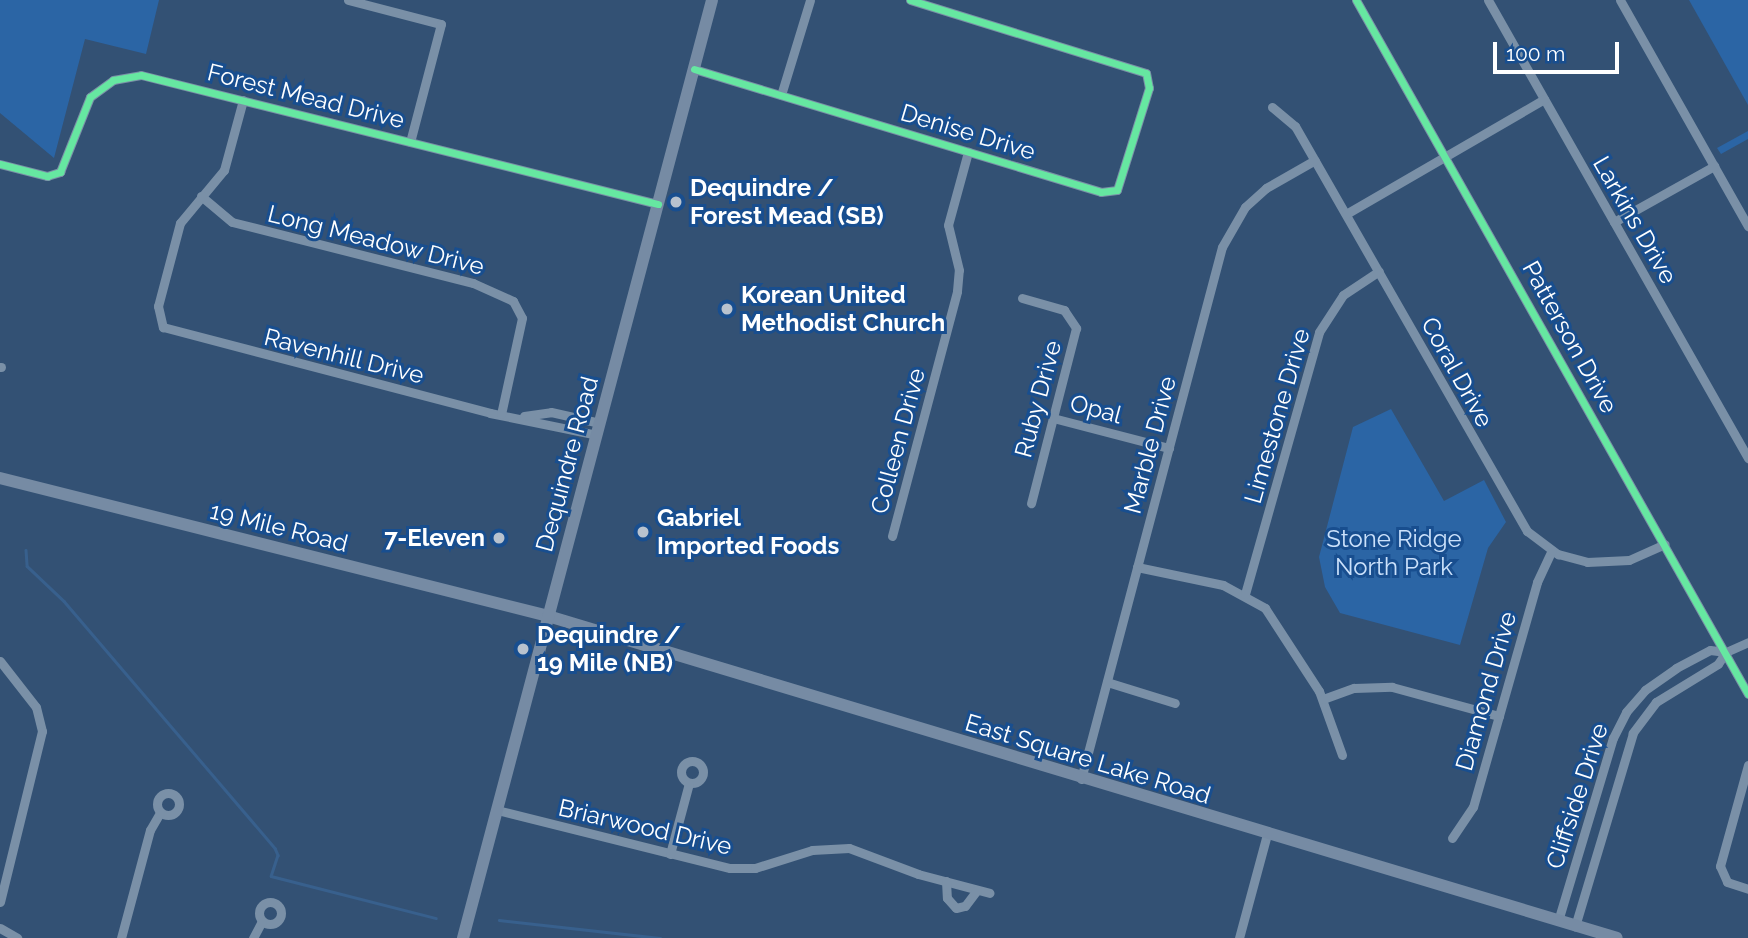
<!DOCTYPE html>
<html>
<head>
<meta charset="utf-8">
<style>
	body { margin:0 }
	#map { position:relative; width:1748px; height:938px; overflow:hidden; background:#335174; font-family:Raleway,sans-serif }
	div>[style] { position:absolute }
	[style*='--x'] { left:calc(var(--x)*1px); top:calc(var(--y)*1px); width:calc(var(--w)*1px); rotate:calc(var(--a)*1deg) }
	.green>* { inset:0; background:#2b65a5 }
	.stream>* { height:2.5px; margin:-1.25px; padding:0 1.25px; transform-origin:1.25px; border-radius:1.25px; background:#38608d }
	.minor>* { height:9px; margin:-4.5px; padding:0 4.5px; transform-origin:4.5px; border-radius:4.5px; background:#7a90a7 }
	.minor>.ring { margin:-4.5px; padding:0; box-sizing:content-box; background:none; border:9px solid #7a90a7; border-radius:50% }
	.secondary>* { height:12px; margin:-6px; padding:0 6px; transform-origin:6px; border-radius:6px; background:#768ba4 }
	.cycleway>* { height:7px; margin:-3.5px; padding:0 3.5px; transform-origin:3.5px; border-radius:3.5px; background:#66e7a1 }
	.dots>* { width:19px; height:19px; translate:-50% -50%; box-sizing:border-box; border:4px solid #184e8f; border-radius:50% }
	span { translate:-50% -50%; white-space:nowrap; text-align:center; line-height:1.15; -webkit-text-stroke:6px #184e8f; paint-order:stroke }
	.street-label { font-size:24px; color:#fff }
	.poi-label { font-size:24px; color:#fff; font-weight:700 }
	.left { translate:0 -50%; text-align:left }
	.right { translate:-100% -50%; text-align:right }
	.park-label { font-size:24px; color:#cbe1fb }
	.scale { position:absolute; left:1493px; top:42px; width:126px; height:32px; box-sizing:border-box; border:4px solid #fff; border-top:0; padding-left:9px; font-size:21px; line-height:24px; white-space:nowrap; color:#fff; -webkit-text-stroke:5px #184e8f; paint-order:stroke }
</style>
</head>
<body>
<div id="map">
	<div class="green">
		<div style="clip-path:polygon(0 0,159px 0,146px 54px,85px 39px,54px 158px,0 113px)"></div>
		<div style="clip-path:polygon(1689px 0,1748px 0,1748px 105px)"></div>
		<div style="clip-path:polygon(1748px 131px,1748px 139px,1721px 154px,1717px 148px)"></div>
		<div style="clip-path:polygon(1391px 409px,1444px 501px,1484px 480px,1506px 522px,1488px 548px,1460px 645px,1340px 613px,1325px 587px,1319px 557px,1353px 427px)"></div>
	</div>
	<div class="stream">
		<div style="--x:26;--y:550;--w:16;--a:86"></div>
		<div style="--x:27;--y:566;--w:51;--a:43.4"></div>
		<div style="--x:64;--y:601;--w:325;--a:49.5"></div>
		<div style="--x:275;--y:848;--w:8;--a:67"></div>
		<div style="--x:278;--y:855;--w:22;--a:108"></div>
		<div style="--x:271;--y:876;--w:170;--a:14.3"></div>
		<div style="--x:499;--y:920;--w:162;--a:6.4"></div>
	</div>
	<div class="minor">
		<div style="--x:348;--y:0;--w:96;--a:14.5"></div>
		<div style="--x:441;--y:24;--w:122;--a:104.7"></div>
		<div style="--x:1356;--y:0;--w:797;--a:60.54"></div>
		<div style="--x:1488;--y:0;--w:527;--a:60.42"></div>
		<div style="--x:1620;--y:0;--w:260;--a:60.5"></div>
		<div style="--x:694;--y:69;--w:425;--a:16.8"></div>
		<div style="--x:1101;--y:192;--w:16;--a:-7"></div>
		<div style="--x:1117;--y:190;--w:107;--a:-72.6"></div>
		<div style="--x:1149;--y:88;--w:15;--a:-101"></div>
		<div style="--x:1146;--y:73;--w:247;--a:-162.8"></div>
		<div style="--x:781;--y:95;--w:99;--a:-73"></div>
		<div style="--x:243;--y:100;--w:73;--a:105.2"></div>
		<div style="--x:224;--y:170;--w:69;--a:129.7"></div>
		<div style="--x:180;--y:223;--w:86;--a:104.8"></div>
		<div style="--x:158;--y:306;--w:22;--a:77"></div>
		<div style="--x:163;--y:327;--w:338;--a:14.7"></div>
		<div style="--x:490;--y:413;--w:109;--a:11.6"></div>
		<div style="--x:1272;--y:107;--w:30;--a:40"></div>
		<div style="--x:1295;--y:126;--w:467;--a:60.2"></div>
		<div style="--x:1527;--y:531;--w:39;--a:37"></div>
		<div style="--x:1558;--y:554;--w:30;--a:15"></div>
		<div style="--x:1587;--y:562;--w:42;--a:-2.7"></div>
		<div style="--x:1629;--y:560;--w:39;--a:-24"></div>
		<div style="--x:0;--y:164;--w:49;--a:14.3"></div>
		<div style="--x:47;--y:176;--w:14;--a:-17"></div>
		<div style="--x:60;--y:172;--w:81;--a:-68.2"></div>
		<div style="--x:90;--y:97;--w:29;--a:-36"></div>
		<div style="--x:113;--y:80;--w:28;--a:-10"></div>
		<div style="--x:141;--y:75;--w:533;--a:14.01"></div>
		<div style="--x:201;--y:196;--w:40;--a:40"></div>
		<div style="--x:232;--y:222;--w:249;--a:14.2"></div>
		<div style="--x:473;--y:283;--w:44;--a:24.2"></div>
		<div style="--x:513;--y:301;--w:19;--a:62"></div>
		<div style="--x:522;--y:318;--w:98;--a:102.3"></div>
		<div style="--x:1346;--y:214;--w:229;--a:-30.1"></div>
		<div style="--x:1614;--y:222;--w:115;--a:-29.2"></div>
		<div style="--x:1022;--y:298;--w:44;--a:15.9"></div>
		<div style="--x:1064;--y:310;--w:22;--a:56"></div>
		<div style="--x:1076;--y:328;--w:181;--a:104.4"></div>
		<div style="--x:0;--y:367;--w:1;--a:0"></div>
		<div style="--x:524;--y:416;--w:27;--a:-8"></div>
		<div style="--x:551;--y:412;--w:50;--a:12.7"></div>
		<div style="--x:1053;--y:418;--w:120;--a:14.5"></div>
		<div style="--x:892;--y:536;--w:253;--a:-75.1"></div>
		<div style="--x:957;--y:291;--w:21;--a:-85"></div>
		<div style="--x:959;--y:270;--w:46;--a:-103.7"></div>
		<div style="--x:948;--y:225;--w:76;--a:-74.7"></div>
		<div style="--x:1137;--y:567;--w:88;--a:11.8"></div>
		<div style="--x:1223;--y:585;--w:48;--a:28.7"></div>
		<div style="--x:1265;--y:608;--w:99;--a:57"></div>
		<div style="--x:1319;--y:691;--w:68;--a:70.2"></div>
		<div style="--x:1245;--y:594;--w:272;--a:-74.2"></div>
		<div style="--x:1319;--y:332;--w:44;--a:-57"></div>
		<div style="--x:1343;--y:295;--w:43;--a:-33.7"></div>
		<div style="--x:1726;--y:652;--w:24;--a:-24"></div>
		<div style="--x:0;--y:661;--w:58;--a:52"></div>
		<div style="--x:36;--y:707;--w:25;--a:76"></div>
		<div style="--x:42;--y:731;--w:176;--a:103.8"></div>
		<div style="--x:1107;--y:682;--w:71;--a:17.2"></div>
		<div style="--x:1323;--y:699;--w:33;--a:-20"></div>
		<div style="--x:1354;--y:688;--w:38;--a:-2"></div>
		<div style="--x:1392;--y:687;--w:111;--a:15.2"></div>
		<div class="ring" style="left:681px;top:761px;width:13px;height:13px"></div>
		<div style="--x:1748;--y:765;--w:105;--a:105.5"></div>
		<div style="--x:1720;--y:866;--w:17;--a:66"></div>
		<div style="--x:1727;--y:882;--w:22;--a:18"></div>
		<div style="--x:1081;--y:779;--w:550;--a:-75.16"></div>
		<div style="--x:1222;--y:247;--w:46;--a:-60.1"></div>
		<div style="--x:1245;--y:207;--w:28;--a:-42"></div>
		<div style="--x:1266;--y:188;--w:56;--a:-29.7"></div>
		<div class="ring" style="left:157px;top:793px;width:13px;height:13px"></div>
		<div style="--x:497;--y:810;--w:240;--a:14"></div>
		<div style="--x:730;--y:868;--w:25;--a:0"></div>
		<div style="--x:755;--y:868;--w:60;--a:-17.5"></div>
		<div style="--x:812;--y:850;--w:37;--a:-3"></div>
		<div style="--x:849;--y:848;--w:74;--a:20.6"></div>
		<div style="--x:918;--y:874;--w:74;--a:14.8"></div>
		<div style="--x:1452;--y:838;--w:37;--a:-56"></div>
		<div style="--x:1473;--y:807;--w:234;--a:-74.1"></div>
		<div style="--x:1537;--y:582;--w:35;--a:-65"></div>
		<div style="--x:670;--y:854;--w:73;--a:-75"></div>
		<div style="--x:946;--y:881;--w:17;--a:87"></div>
		<div style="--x:947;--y:898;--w:13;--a:48"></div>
		<div style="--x:956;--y:908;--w:9;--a:-13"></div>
		<div style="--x:965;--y:906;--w:20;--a:-53"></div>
		<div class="ring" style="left:259px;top:902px;width:13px;height:13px"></div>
		<div style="--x:1558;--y:921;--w:191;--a:-73.3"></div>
		<div style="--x:1613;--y:738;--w:29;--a:-63"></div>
		<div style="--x:1626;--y:712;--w:29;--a:-49"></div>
		<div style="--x:1645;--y:690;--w:38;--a:-35"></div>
		<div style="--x:1676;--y:668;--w:38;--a:-28"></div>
		<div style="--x:1710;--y:650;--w:16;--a:7"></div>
		<div style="--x:1726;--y:652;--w:14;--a:124"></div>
		<div style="--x:1718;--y:664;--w:73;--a:148.5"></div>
		<div style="--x:1656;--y:702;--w:39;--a:127"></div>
		<div style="--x:1633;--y:733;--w:202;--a:106.7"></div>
		<div style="--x:0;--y:928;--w:20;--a:30"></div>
		<div style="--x:121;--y:938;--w:112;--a:-75"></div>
		<div style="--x:150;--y:830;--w:20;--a:-60"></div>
		<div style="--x:253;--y:938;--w:19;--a:-62"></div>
		<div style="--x:1239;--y:938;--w:108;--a:-74.9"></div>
	</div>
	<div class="secondary">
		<div style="--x:0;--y:478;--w:565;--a:14.13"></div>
		<div style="--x:548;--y:616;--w:1116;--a:16.76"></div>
		<div style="--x:463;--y:938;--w:970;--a:-75.13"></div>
	</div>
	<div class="cycleway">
		<div style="--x:1356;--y:0;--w:797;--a:60.54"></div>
		<div style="--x:694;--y:69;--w:425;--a:16.8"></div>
		<div style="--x:1101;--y:192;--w:16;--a:-7"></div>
		<div style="--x:1117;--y:190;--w:107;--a:-72.6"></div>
		<div style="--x:1149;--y:88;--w:15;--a:-101"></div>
		<div style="--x:1146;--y:73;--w:247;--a:-162.8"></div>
		<div style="--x:0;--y:164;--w:49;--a:14.3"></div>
		<div style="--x:47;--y:176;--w:14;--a:-17"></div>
		<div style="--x:60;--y:172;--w:81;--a:-68.2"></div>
		<div style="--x:90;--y:97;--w:29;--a:-36"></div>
		<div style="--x:113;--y:80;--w:28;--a:-10"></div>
		<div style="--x:141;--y:75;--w:533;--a:14.01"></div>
	</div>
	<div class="dots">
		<div style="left:676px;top:202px;background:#b8c2ce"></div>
		<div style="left:727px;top:309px;background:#b8c2ce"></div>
		<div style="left:643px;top:532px;background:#b8c2ce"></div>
		<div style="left:499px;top:538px;background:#b8c2ce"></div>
		<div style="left:523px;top:649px;background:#b8c2ce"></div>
	</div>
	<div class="street-label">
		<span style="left:306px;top:96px;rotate:14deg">Forest Mead Drive</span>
		<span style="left:968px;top:132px;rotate:17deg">Denise Drive</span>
		<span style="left:1635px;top:220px;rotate:60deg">Larkins Drive</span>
		<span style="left:376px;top:240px;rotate:14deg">Long Meadow Drive</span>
		<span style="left:1570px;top:337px;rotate:61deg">Patterson Drive</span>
		<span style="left:344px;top:356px;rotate:14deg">Ravenhill Drive</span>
		<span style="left:1457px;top:372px;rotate:61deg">Coral Drive</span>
		<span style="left:1038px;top:399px;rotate:-75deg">Ruby Drive</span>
		<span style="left:1096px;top:409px;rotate:15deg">Opal</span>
		<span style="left:1277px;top:416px;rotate:-74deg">Limestone Drive</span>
		<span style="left:898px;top:441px;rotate:-75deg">Colleen Drive</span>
		<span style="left:1150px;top:445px;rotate:-75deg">Marble Drive</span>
		<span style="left:567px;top:464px;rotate:-75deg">Dequindre Road</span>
		<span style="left:279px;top:527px;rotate:14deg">19 Mile Road</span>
		<span style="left:1486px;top:691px;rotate:-74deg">Diamond Drive</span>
		<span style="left:1088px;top:759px;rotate:17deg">East Square Lake Road</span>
		<span style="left:1577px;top:796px;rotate:-72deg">Cliffside Drive</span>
		<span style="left:645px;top:827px;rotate:13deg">Briarwood Drive</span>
	</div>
	<div class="poi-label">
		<span class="left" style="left:690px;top:202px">Dequindre /<br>Forest Mead (SB)</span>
		<span class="left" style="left:741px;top:309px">Korean United<br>Methodist Church</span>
		<span class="left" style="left:657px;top:532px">Gabriel<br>Imported Foods</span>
		<span class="right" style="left:485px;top:538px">7-Eleven</span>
		<span class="left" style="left:537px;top:649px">Dequindre /<br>19 Mile (NB)</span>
	</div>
	<div class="park-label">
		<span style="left:1394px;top:553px">Stone Ridge<br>North Park</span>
	</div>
	<div class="scale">100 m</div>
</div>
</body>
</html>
